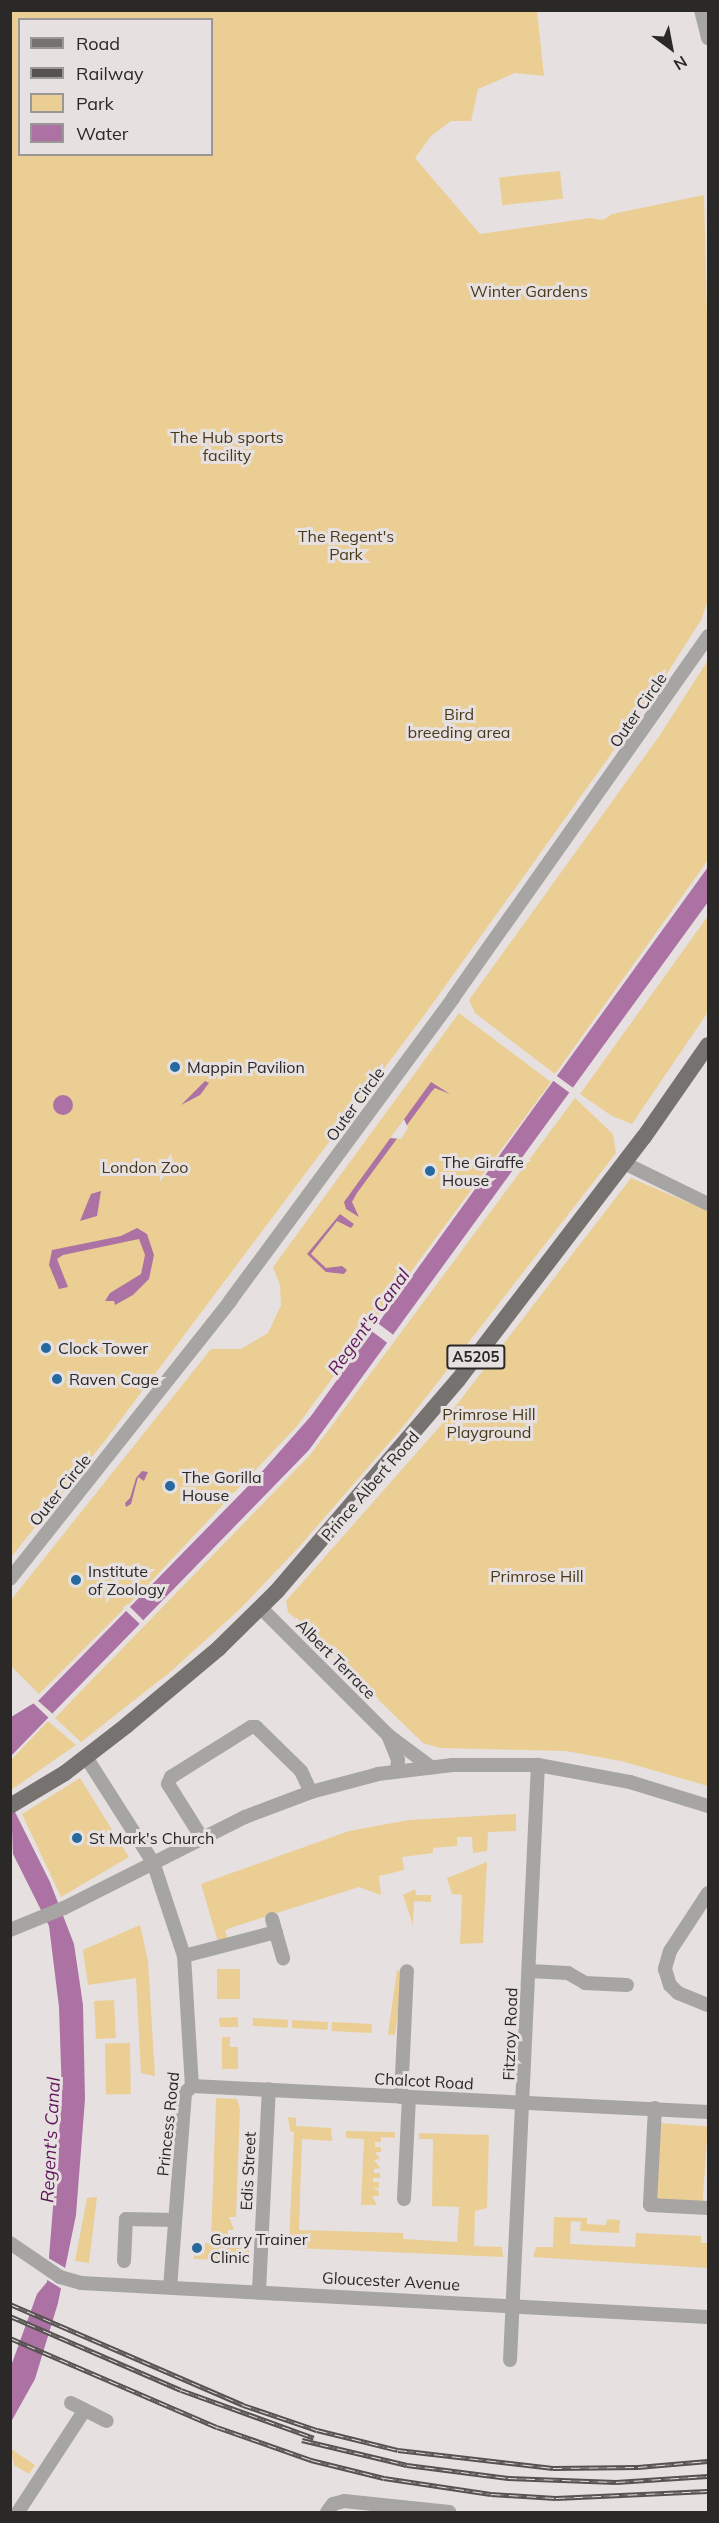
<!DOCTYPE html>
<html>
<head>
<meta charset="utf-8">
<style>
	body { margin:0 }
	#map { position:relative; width:719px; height:2523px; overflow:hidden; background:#e6e0e0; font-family:Mulish,sans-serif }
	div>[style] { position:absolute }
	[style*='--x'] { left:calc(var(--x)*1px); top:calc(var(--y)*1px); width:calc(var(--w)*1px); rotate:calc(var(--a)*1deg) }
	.green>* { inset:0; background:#eace94; transform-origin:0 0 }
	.water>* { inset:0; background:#ac72a4 }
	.round { border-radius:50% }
	.pier>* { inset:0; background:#e6e0e0; transform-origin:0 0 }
	.minor>* { height:14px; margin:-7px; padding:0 7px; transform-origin:7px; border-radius:7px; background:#a6a5a3 }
	.major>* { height:16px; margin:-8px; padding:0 8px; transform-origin:8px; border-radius:8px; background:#75726f }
	.rail>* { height:5px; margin-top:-2.5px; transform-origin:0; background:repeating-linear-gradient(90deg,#e6e0e0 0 9px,#555251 0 18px); box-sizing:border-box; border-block:2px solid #555251 }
	.dots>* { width:16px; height:16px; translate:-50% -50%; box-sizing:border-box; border:3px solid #e6e0e0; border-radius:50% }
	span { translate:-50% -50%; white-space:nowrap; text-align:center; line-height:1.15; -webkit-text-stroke:6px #e6e0e0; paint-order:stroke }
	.shield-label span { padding:2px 4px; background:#e6e0e0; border:2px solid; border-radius:4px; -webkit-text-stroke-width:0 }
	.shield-label { font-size:15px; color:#2b2928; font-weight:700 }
	.park-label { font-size:16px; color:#483919 }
	.street-label { font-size:16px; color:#2b2928 }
	.poi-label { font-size:16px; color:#2b2928 }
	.left { translate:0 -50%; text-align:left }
	.water-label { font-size:18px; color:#5e1658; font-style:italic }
	.frame { position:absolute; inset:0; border:12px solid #2b2928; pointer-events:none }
	.legend { position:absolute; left:18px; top:18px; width:195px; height:138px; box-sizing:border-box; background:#e6e0e0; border:2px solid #9b9796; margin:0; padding:8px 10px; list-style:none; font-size:18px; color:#2b2928 }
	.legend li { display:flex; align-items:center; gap:12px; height:30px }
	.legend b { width:30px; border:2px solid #9b9796 }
	.north { position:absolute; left:641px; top:18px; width:60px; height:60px; -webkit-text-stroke:4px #e6e0e0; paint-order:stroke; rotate:148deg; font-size:16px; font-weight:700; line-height:24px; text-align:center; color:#2b2928 }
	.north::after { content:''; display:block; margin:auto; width:21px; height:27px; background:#2b2928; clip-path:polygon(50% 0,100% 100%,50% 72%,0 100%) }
</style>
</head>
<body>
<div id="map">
	<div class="green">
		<div style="clip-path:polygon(evenodd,11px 11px,537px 11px,544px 76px,515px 73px,478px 89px,471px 121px,451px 121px,431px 136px,415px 158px,480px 234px,590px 218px,603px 220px,612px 214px,704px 195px,708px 352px,708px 600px,701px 620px,654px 694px,428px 1010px,107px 1438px,11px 1557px,11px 11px,20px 20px,212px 20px,212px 154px,20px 154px,20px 20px)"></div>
		<div style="left:560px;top:171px;width:28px;height:61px;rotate:84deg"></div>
		<div style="clip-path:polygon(708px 660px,708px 860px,555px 1074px,475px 1013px,469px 1000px,660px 735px)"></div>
		<div style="clip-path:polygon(708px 916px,708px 1012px,632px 1124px,612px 1116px,580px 1094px)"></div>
		<div style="clip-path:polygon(459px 1013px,551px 1082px,297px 1426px,140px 1593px,39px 1694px,11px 1666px,11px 1600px,211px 1349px,241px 1349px,268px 1333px,281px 1305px,280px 1285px,273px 1267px)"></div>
		<div style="clip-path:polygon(575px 1098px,613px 1134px,616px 1153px,402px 1428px,299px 1547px,239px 1610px,169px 1673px,81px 1742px,55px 1718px,310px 1455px)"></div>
		<div style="clip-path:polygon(631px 1178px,708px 1211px,708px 1786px,621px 1761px,566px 1751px,440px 1748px,423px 1743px,288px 1612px,286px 1601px,441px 1425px)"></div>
		<div style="clip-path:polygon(48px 1721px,76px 1745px,11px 1790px,11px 1760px)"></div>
		<div style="clip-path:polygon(80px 1778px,129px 1857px,61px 1897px,22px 1814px)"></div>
		<div style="clip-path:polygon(516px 1814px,516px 1831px,488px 1832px,487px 1851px,473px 1853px,472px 1837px,457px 1837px,457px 1846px,433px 1848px,433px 1853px,402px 1857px,404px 1870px,379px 1876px,381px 1895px,359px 1887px,230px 1928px,225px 1931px,228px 1940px,218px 1942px,201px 1884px,349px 1831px,409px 1820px)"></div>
		<div style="clip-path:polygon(487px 1862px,483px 1943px,460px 1944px,462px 1895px,452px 1894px,447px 1878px)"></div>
		<div style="clip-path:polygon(415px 1889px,416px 1895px,431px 1895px,431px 1902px,414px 1901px,413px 1925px,403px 1895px)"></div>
		<div style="clip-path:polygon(140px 1925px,148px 1961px,155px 2076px,141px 2073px,136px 1978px,88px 1985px,83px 1950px)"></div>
		<div style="left:240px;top:1969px;width:30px;height:23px;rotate:90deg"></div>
		<div style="left:397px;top:1970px;width:7px;height:65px;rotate:8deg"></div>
		<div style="left:114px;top:2000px;width:38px;height:20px;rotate:87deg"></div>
		<div style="clip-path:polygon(238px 2017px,238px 2027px,220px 2027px,219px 2018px)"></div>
		<div style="left:253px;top:2018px;width:35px;height:8px;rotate:3deg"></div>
		<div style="left:292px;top:2020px;width:36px;height:8px;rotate:3deg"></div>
		<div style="left:332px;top:2022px;width:40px;height:9px;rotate:3deg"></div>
		<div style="clip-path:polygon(222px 2037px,230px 2037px,230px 2047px,238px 2047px,238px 2069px,222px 2069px)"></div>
		<div style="left:130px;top:2043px;width:51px;height:25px;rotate:89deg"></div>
		<div style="clip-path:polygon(216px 2098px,237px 2099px,240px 2109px,236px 2217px,229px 2217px,234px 2230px,228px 2230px,228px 2236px,231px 2236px,231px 2247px,249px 2248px,249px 2261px,194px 2259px,194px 2254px,204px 2254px,205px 2243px,211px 2243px)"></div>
		<div style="clip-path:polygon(288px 2117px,296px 2118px,296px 2126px,331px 2128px,332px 2141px,302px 2139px,299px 2230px,403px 2233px,403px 2239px,457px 2242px,459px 2207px,432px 2206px,433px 2139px,419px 2139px,419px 2133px,489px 2135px,487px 2208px,475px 2211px,474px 2246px,502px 2247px,503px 2257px,272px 2247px,272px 2242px,289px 2242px,294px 2132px,290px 2131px)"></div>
		<div style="left:659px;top:2123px;width:49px;height:77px;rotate:4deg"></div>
		<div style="clip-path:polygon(346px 2131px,395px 2132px,395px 2138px,381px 2137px,381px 2142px,375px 2142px,375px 2147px,381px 2147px,381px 2152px,375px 2152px,380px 2159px,374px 2160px,380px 2168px,374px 2169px,374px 2173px,380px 2173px,380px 2178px,373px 2178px,373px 2182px,379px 2182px,379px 2188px,373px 2188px,379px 2191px,379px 2196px,372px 2196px,377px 2205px,361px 2205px,364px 2139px,346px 2138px)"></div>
		<div style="clip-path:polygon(97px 2197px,89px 2263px,75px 2261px,87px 2198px)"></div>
		<div style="clip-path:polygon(554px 2217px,587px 2218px,587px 2224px,606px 2225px,607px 2219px,620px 2220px,619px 2233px,580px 2231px,581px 2222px,571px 2221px,570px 2244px,635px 2247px,636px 2233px,701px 2236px,701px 2243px,708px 2243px,708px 2268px,533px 2257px,536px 2247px,553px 2247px)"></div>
		<div style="clip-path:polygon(11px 2449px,35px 2465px,29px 2474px,14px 2465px)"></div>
	</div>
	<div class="water">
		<div style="clip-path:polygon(708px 867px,708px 902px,309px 1450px,11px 1756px,11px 1717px,39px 1700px,259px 1475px,311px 1416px)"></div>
		<div style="clip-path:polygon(205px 1081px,209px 1083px,200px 1095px,181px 1105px)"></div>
		<div style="clip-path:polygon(431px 1082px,450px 1094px,435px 1088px,432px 1091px,357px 1193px,352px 1202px,359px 1217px,346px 1209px,344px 1202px)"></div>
		<div class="round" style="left:53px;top:1095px;width:20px;height:20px"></div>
		<div style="clip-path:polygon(101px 1191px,97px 1216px,80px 1221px,91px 1194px)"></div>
		<div style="clip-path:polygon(340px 1214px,354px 1224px,351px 1228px,337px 1221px,311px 1254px,326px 1268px,342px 1266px,347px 1270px,344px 1274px,326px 1272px,307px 1254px)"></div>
		<div style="clip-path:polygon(137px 1228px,147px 1234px,154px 1255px,149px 1279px,133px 1295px,115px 1305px,114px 1301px,105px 1301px,110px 1293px,141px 1274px,145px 1255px,139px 1239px,63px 1255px,57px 1259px,68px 1287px,59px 1289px,49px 1265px,52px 1250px,121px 1236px)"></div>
		<div style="clip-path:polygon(142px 1471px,148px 1472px,144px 1481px,138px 1477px,131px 1504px,126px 1507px,125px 1503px,130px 1498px,136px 1478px)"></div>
		<div style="clip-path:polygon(11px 1804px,50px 1882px,74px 1944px,83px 2005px,85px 2099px,76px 2215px,58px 2303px,35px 2379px,11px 2422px,11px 2366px,37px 2294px,47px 2282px,62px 2095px,59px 2007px,49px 1926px,13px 1854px)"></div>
	</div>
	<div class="pier">
		<div style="left:554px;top:1074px;width:27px;height:6px;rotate:36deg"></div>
		<div style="clip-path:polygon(404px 1119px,408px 1128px,401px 1139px,390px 1138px)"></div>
		<div style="left:375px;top:1321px;width:26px;height:10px;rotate:37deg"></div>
		<div style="clip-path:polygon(127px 1604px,145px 1622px,142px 1626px,123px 1608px)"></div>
		<div style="clip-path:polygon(36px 1699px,55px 1716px,51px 1720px,32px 1702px)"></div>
		<div style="clip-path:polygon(45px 2256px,67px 2269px,62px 2289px,44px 2278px)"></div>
	</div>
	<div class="minor">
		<div style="--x:701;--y:10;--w:29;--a:76"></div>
		<div style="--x:624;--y:1163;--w:93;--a:26"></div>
		<div style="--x:10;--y:1579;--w:355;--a:-51.6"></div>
		<div style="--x:230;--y:1301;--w:376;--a:-53.6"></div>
		<div style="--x:453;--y:998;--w:443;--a:-54.8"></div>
		<div style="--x:261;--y:1608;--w:180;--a:45"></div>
		<div style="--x:388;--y:1735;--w:27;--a:68"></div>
		<div style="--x:398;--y:1760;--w:11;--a:95"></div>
		<div style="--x:388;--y:1735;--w:54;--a:36.7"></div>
		<div style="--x:86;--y:1757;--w:125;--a:57.5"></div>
		<div style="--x:153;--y:1862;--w:99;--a:71.7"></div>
		<div style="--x:184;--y:1956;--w:130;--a:86.5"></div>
		<div style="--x:192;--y:2086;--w:10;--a:135"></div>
		<div style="--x:185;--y:2093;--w:195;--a:94.4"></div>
		<div style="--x:202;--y:1838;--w:64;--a:-122.2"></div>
		<div style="--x:168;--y:1784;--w:8;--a:-67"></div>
		<div style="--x:171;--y:1777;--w:94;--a:-32"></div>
		<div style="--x:251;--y:1727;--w:5;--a:0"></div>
		<div style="--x:256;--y:1727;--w:63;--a:44.4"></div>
		<div style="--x:301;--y:1771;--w:23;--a:65"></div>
		<div style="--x:708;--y:1893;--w:69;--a:123.2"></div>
		<div style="--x:670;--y:1951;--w:19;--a:106"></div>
		<div style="--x:665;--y:1969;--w:17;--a:73"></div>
		<div style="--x:670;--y:1985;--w:11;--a:45"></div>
		<div style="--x:678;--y:1993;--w:32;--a:22"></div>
		<div style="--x:272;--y:1919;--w:41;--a:74.2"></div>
		<div style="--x:10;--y:1930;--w:58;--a:-22.2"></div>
		<div style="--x:64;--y:1908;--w:203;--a:-26.7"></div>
		<div style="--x:245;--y:1817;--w:71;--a:-20.7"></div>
		<div style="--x:311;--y:1792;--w:69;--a:-15"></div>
		<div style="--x:378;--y:1774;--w:75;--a:-6.9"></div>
		<div style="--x:452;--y:1765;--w:86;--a:0"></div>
		<div style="--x:538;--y:1765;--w:94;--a:10.5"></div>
		<div style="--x:630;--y:1782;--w:82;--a:17.1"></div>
		<div style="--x:184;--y:1956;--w:95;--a:-14.6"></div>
		<div style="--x:529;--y:1971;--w:39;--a:3"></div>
		<div style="--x:568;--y:1973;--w:20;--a:30"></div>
		<div style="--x:585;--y:1983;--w:42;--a:2.7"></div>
		<div style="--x:192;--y:2086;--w:517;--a:2.88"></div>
		<div style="--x:401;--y:2097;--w:126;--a:-87.3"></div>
		<div style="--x:655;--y:2108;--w:97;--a:93"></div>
		<div style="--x:650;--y:2205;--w:58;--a:3"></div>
		<div style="--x:404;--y:2199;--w:102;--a:-87.2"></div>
		<div style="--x:10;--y:2243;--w:60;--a:34.2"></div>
		<div style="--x:60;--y:2277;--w:22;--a:16"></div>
		<div style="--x:81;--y:2283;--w:628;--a:3.1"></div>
		<div style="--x:124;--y:2261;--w:42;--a:-87.3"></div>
		<div style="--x:126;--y:2219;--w:49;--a:1.2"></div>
		<div style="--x:259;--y:2291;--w:202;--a:-87.2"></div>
		<div style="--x:510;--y:2360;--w:596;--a:-87.31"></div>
		<div style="--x:71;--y:2403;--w:40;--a:26.6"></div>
		<div style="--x:18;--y:2512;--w:121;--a:-56.8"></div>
		<div style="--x:327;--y:2512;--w:10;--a:-53"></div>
		<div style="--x:333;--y:2504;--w:11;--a:-15"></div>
		<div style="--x:344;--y:2501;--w:106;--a:6"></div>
	</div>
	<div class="major">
		<div style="--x:10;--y:1806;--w:64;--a:-31"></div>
		<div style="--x:65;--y:1773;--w:78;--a:-37.7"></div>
		<div style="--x:127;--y:1725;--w:120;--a:-39.9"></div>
		<div style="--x:219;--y:1648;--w:81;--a:-44.5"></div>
		<div style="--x:277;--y:1591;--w:278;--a:-49.4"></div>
		<div style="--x:458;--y:1380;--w:306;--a:-52.6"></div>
		<div style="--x:644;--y:1137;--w:112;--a:-55.2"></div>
	</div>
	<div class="rail">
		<div style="--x:10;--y:2304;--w:254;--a:23.4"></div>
		<div style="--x:243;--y:2405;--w:78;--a:18.7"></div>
		<div style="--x:317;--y:2430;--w:83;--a:13.9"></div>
		<div style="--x:398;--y:2450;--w:156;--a:6.6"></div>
		<div style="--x:553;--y:2468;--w:85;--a:-0.7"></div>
		<div style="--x:638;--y:2467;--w:70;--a:-4.9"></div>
		<div style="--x:10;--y:2316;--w:186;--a:23.4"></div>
		<div style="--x:181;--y:2390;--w:141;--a:19.8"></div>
		<div style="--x:10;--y:2338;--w:225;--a:23.3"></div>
		<div style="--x:217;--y:2427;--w:100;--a:19.3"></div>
		<div style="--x:311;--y:2460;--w:75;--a:13.9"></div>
		<div style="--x:384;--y:2478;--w:108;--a:8.5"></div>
		<div style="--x:491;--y:2494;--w:65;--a:3.5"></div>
		<div style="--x:556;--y:2498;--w:152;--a:-2.6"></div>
		<div style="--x:302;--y:2440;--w:108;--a:13.4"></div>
		<div style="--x:407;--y:2465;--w:102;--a:7.3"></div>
		<div style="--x:508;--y:2478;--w:108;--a:2.1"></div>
		<div style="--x:616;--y:2482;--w:92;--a:-3.7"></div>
	</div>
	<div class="dots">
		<div style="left:175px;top:1067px;background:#26699e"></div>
		<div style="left:430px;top:1171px;background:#26699e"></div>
		<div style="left:46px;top:1348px;background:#26699e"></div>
		<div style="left:57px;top:1379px;background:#26699e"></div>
		<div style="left:170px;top:1486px;background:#26699e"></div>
		<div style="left:76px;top:1580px;background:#26699e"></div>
		<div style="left:77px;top:1838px;background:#26699e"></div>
		<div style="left:197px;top:2248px;background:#26699e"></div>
	</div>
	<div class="shield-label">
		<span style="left:476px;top:1357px">A5205</span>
	</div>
	<div class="park-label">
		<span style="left:529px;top:291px">Winter Gardens</span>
		<span style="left:227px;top:446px">The Hub sports<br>facility</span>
		<span style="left:346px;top:545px">The Regent's<br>Park</span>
		<span style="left:459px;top:723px">Bird<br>breeding area</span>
		<span style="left:145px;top:1167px">London Zoo</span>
		<span style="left:489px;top:1423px">Primrose Hill<br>Playground</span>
		<span style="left:537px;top:1576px">Primrose Hill</span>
	</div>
	<div class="street-label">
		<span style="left:638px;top:710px;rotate:-55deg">Outer Circle</span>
		<span style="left:355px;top:1104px;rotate:-54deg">Outer Circle</span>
		<span style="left:370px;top:1486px;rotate:-49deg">Prince Albert Road</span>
		<span style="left:60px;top:1490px;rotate:-51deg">Outer Circle</span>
		<span style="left:336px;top:1659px;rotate:45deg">Albert Terrace</span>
		<span style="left:510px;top:2034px;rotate:-88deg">Fitzroy Road</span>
		<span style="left:424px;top:2081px;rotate:3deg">Chalcot Road</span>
		<span style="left:168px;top:2124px;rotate:-84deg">Princess Road</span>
		<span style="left:248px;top:2171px;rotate:-87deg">Edis Street</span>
		<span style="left:391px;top:2281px;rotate:3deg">Gloucester Avenue</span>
	</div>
	<div class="poi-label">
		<span class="left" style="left:187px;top:1067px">Mappin Pavilion</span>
		<span class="left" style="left:442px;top:1171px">The Giraffe<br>House</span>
		<span class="left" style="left:58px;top:1348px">Clock Tower</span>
		<span class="left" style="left:69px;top:1379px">Raven Cage</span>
		<span class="left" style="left:182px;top:1486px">The Gorilla<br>House</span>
		<span class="left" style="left:88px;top:1580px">Institute<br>of Zoology</span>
		<span class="left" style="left:89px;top:1838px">St Mark's Church</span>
		<span class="left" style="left:210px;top:2248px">Garry Trainer<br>Clinic</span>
	</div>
	<div class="water-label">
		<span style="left:369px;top:1322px;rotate:-54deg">Regent's Canal</span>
		<span style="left:51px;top:2140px;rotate:-87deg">Regent's Canal</span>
	</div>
	<div class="frame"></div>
	<ul class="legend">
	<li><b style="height:8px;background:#75726f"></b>Road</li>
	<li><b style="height:8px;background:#555251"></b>Railway</li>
	<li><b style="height:16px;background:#eace94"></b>Park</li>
	<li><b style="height:16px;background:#ac72a4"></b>Water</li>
	</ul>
	<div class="north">N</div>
</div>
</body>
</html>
